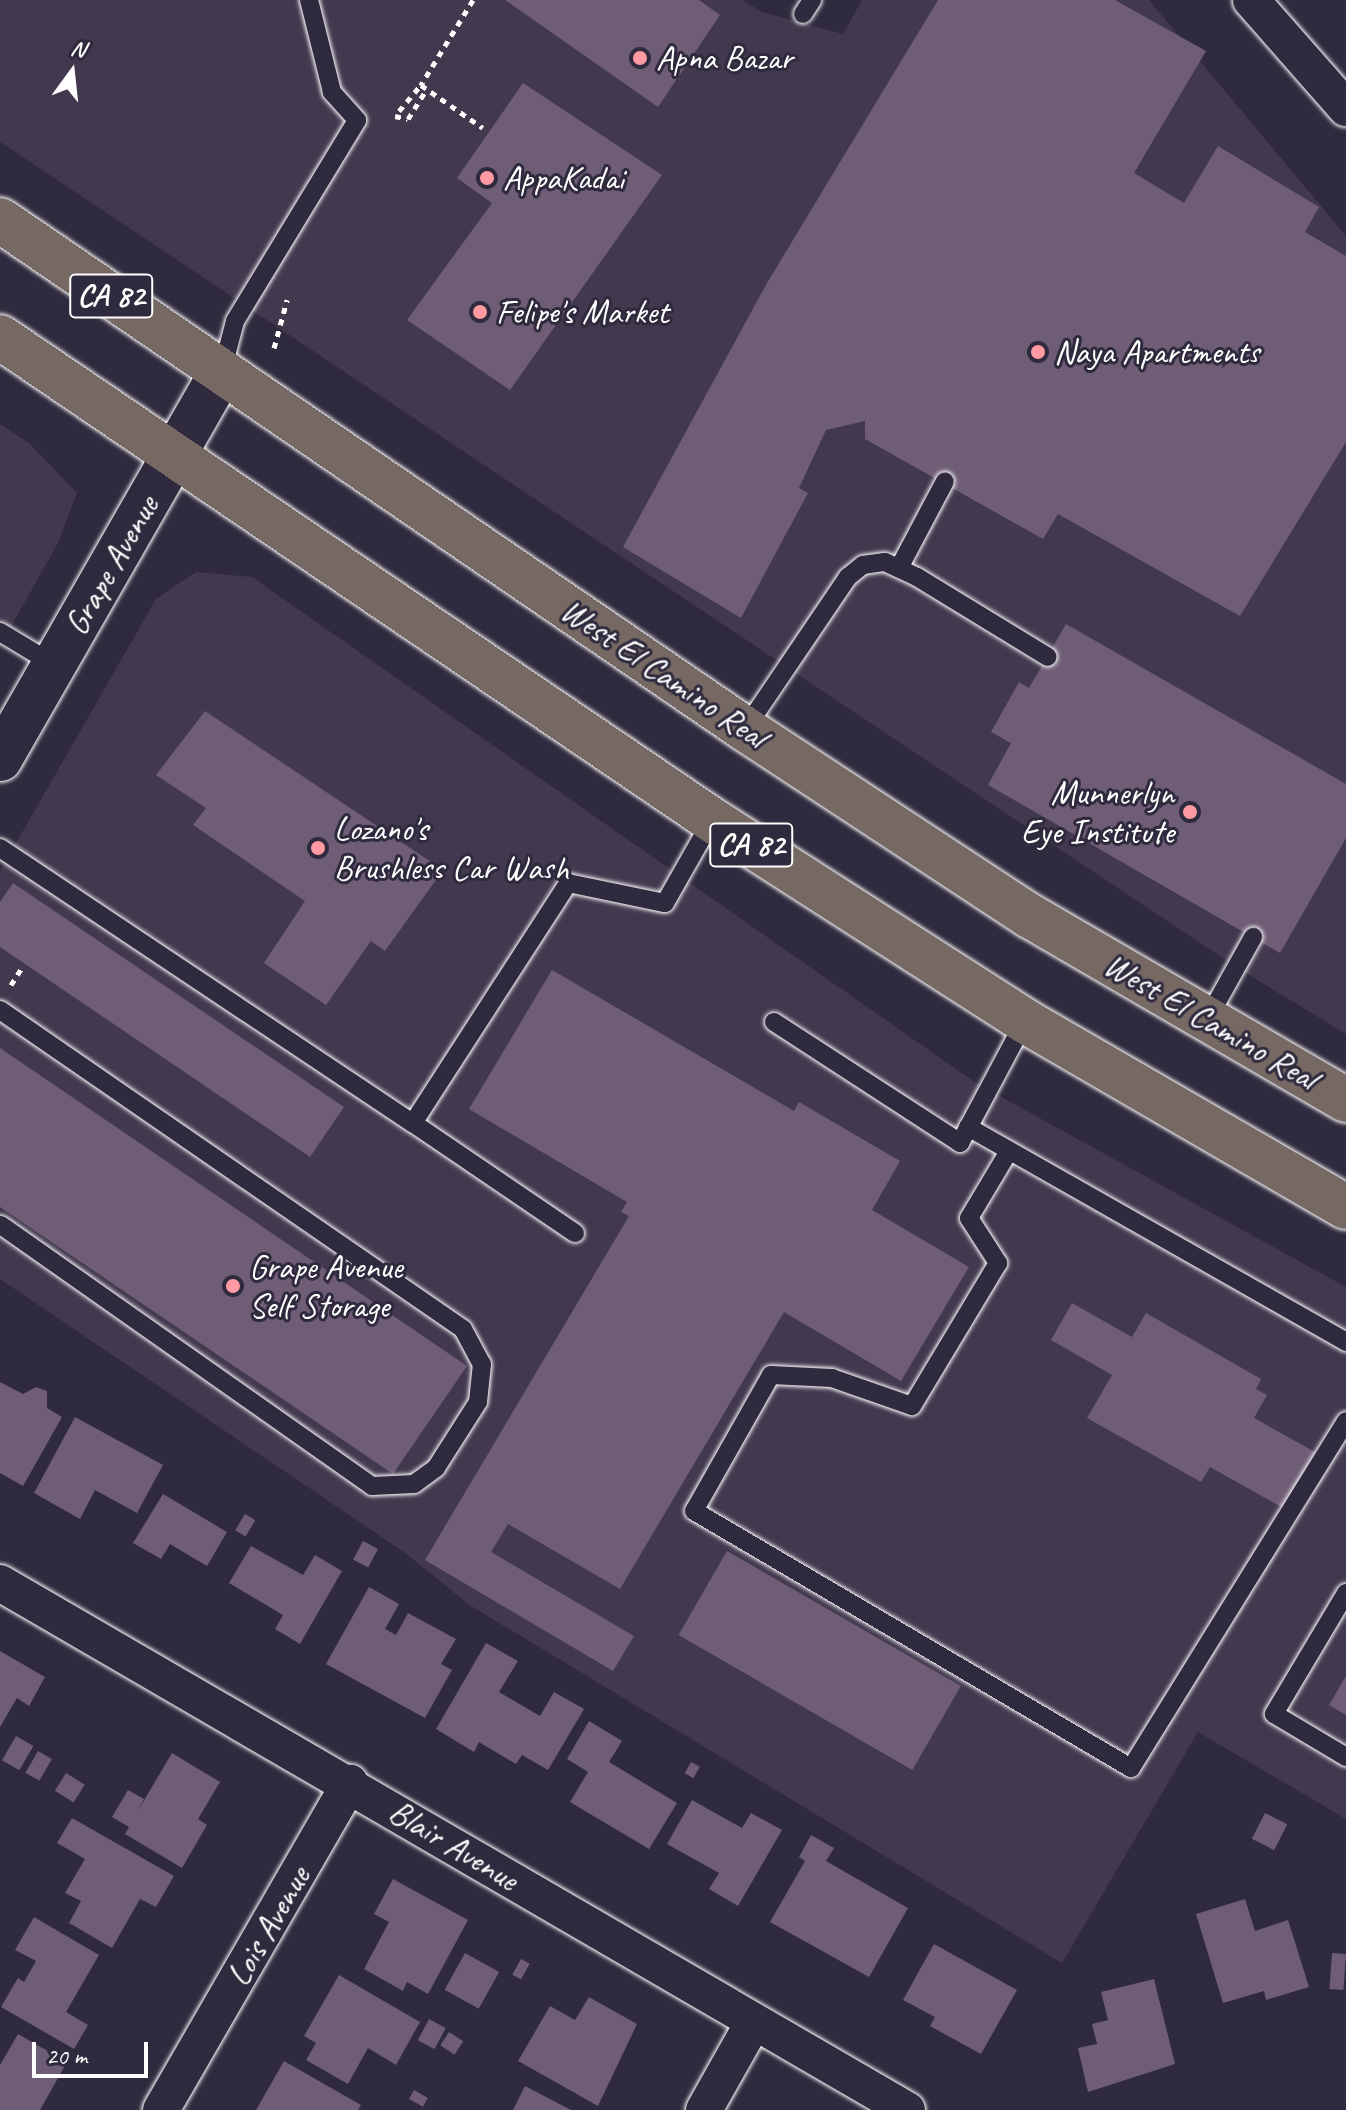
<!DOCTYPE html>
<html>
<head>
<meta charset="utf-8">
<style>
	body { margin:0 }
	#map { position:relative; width:1346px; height:2110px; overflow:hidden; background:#2f2a3d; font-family:Caveat,sans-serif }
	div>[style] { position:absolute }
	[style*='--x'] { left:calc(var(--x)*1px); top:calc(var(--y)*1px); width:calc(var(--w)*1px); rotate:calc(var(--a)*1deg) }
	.built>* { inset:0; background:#42394e }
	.building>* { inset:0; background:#6f5d76; transform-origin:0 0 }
	.path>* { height:5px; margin-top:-2.5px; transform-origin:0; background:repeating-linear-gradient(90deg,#fff 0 6px,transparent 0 12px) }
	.roads { filter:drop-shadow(0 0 2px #fff) drop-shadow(0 0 2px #fff) }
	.service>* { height:18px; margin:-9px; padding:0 9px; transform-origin:9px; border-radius:9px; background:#2f2a3d }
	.minor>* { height:36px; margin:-18px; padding:0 18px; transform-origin:18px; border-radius:18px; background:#2f2a3d }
	.tertiary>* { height:44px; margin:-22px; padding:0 22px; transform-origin:22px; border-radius:22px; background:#2f2a3d }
	.primary>* { height:44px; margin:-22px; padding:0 22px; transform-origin:22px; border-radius:22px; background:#766964 }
	.dots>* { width:22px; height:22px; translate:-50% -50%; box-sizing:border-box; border:4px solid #2f2a3d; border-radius:50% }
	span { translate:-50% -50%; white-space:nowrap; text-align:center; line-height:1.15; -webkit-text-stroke:6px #2f2a3d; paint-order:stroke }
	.shield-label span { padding:2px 6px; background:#2f2a3d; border:2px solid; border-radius:6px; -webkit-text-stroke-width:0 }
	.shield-label { font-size:32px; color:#fff; font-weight:700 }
	.poi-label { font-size:34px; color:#fff }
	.left { translate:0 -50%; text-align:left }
	.right { translate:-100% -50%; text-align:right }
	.street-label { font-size:34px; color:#fff }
	.north { position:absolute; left:32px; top:32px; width:80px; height:80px; -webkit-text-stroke:6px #2f2a3d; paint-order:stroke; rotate:15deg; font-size:22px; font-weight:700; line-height:32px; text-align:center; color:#fff }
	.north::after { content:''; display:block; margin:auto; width:28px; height:36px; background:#fff; clip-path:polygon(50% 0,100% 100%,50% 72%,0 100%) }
	.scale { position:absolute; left:32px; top:2042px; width:116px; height:36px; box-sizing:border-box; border:4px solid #fff; border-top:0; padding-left:10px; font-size:24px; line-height:28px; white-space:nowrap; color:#fff; -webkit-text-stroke:6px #2f2a3d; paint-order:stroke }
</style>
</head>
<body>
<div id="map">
	<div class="built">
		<div style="clip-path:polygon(0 0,742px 0,762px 12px,843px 34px,862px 0,1149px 0,1346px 236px,1346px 1034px,1241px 970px,0 142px)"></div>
		<div style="clip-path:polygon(0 424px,30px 444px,77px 493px,58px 543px,0 646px)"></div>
		<div style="clip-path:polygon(196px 572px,252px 577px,976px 1083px,1346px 1287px,1346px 1819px,1198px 1732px,1062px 1963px,468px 1604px,404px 1552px,0 1279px,0 871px,156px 599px)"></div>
	</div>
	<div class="building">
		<div style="clip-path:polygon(505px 0,699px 0,720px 15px,658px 107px)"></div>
		<div style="clip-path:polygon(938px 0,1115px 0,1206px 51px,1134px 173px,1184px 203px,1218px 146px,1319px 207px,1305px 232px,1346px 256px,1346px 442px,1240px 616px,1058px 514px,1043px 539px,865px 439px,865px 421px,826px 430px,799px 488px,808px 493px,741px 618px,623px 547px,767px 283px)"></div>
		<div style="clip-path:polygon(523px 83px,662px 175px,510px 390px,407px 320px,492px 203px,457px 178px)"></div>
		<div style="clip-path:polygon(1066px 624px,1346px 784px,1346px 838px,1280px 953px,988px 785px,1011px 743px,991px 732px,1019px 682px,1029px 688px)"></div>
		<div style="clip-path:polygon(205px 711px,443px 870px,385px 951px,371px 941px,326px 1005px,264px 963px,305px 901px,193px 825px,206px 808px,156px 775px)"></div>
		<div style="clip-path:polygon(13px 883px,344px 1107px,310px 1157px,0 947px,0 902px)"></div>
		<div style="clip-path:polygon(552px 970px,794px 1111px,799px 1102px,900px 1161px,872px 1210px,969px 1267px,901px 1381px,784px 1312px,620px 1589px,508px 1524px,491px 1552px,634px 1636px,613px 1671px,425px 1560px,629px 1216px,621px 1212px,627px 1202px,469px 1109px)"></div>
		<div style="clip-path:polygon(0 1048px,467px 1366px,393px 1474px,0 1207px)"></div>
		<div style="clip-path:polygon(1072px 1303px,1132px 1337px,1146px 1313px,1261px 1379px,1256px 1389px,1267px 1395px,1254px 1418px,1315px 1452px,1283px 1508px,1210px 1467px,1201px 1482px,1087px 1418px,1112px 1375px,1051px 1340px)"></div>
		<div style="clip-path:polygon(0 1382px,23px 1394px,36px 1387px,47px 1391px,47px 1408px,62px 1417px,23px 1486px,0 1473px)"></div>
		<div style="clip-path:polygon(75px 1417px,163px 1465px,137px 1513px,95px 1490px,80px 1519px,34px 1493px)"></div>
		<div style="clip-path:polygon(163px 1494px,227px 1532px,207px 1566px,170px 1544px,161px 1559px,133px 1543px)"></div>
		<div style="left:245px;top:1514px;width:12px;height:19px;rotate:31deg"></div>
		<div style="left:363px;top:1541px;width:17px;height:21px;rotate:28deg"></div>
		<div style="clip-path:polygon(251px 1546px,303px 1575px,315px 1555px,342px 1571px,300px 1644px,275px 1629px,283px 1615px,229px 1583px)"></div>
		<div style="left:727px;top:1551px;width:270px;height:97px;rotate:30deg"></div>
		<div style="clip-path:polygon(369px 1587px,399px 1604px,385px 1629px,396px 1635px,408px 1613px,456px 1639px,441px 1664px,452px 1670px,425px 1718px,326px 1664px)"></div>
		<div style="clip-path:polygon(486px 1643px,518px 1661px,499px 1692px,540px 1716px,554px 1692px,584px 1709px,548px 1770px,522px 1755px,516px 1764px,479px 1742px,474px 1752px,436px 1729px)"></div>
		<div style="clip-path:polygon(0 1651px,45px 1677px,29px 1706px,17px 1698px,0 1727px)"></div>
		<div style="clip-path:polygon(1346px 1676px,1346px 1715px,1329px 1705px)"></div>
		<div style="clip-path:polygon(589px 1721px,622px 1741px,609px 1762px,677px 1803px,649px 1849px,570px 1802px,588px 1772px,567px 1759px)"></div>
		<div style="left:16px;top:1736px;width:20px;height:28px;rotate:30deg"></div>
		<div style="left:38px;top:1751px;width:16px;height:25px;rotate:30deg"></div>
		<div style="clip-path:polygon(172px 1753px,220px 1782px,198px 1819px,207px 1825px,182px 1868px,125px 1834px,129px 1827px,112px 1817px,128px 1790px,144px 1799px,136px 1814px)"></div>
		<div style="left:691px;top:1762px;width:10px;height:13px;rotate:29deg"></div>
		<div style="left:66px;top:1773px;width:22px;height:21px;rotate:32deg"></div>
		<div style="clip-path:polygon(692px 1800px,742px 1828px,751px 1813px,782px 1830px,738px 1906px,709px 1889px,719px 1873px,667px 1844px)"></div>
		<div style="left:1265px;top:1813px;width:25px;height:29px;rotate:27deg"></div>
		<div style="clip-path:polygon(72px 1818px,174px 1876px,156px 1907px,140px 1899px,112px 1948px,69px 1923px,81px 1901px,65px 1893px,85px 1859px,57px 1843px)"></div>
		<div style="clip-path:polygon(811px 1835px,834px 1848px,826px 1861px,908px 1908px,869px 1977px,770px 1922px,805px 1861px,799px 1857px)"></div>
		<div style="clip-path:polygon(393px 1879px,468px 1920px,428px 1994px,407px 1982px,403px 1991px,364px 1969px,389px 1922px,374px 1914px)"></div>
		<div style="clip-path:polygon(1245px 1899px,1255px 1931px,1288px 1920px,1309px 1987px,1266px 2000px,1264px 1991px,1223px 2003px,1196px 1914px)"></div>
		<div style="clip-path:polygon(34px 1917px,99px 1955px,66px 2012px,88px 2025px,74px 2049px,1px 2007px,18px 1978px,24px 1982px,36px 1961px,15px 1950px)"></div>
		<div style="clip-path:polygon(934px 1944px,1017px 1990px,981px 2054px,930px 2026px,935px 2017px,903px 2000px)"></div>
		<div style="left:465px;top:1953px;width:39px;height:42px;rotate:29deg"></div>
		<div style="left:1332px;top:1953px;width:14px;height:36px;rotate:4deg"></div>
		<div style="left:521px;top:1959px;width:10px;height:18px;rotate:29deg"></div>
		<div style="clip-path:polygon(339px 1975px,420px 2022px,396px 2065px,368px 2048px,348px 2084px,306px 2060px,316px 2043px,304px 2036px)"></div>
		<div style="clip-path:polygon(1154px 1979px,1175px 2064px,1088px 2092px,1078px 2048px,1097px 2044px,1092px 2024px,1108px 2020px,1101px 1992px)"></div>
		<div style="clip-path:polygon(589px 1997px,637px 2024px,598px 2106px,518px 2061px,550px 2006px,575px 2020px)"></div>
		<div style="left:429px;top:2019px;width:19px;height:24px;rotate:28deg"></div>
		<div style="left:449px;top:2032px;width:17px;height:16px;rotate:33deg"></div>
		<div style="clip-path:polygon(18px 2034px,67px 2062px,40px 2110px,0 2110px,0 2065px)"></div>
		<div style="clip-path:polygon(284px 2061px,361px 2105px,358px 2110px,256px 2110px)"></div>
		<div style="clip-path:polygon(525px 2086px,571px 2110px,513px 2110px)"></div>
		<div style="left:414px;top:2090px;width:16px;height:10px;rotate:30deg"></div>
	</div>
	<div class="path">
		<div style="--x:473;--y:0;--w:100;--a:121.5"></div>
		<div style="--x:421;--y:85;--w:75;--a:34.7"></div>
		<div style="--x:399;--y:111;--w:34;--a:-50"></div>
		<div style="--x:395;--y:116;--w:13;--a:13"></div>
		<div style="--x:408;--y:119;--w:36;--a:-58"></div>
		<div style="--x:274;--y:348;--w:50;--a:-74.8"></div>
		<div style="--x:11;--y:985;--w:22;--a:-58"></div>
	</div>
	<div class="roads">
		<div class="service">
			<div style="--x:803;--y:14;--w:17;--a:-57"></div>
			<div style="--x:222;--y:371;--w:52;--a:-75.4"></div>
			<div style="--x:235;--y:321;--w:235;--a:-58.7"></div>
			<div style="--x:357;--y:120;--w:38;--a:-132"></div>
			<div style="--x:332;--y:92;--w:95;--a:-104"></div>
			<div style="--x:899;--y:568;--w:98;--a:-62.1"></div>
			<div style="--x:0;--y:632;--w:64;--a:31"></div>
			<div style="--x:745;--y:729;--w:184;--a:-55.9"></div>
			<div style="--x:848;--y:577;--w:19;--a:-39"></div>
			<div style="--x:863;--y:565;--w:22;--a:-8"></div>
			<div style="--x:885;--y:562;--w:35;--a:25"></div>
			<div style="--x:917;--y:577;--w:153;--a:31.4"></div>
			<div style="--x:0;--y:848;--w:496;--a:33.7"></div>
			<div style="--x:413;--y:1123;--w:286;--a:-57.1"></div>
			<div style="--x:568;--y:883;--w:99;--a:11.7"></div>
			<div style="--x:665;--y:903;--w:95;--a:-60.5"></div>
			<div style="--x:0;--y:1010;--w:562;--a:34.57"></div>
			<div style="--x:463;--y:1329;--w:40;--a:62"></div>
			<div style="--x:482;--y:1364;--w:38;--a:96"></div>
			<div style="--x:478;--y:1402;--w:78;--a:122.5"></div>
			<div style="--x:436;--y:1468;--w:27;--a:144"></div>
			<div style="--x:414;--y:1484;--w:42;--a:177.3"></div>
			<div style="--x:372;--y:1486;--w:454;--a:-144.9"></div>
			<div style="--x:1208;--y:1018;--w:93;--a:-60.9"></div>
			<div style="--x:774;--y:1022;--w:222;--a:33"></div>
			<div style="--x:960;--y:1143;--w:138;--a:-62"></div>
			<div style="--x:413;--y:1123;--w:196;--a:34.2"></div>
			<div style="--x:968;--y:1127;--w:435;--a:29.6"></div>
			<div style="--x:1009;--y:1151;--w:78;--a:120.8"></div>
			<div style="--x:969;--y:1218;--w:54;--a:57.2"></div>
			<div style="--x:998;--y:1263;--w:167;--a:121"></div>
			<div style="--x:912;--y:1406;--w:85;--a:-160.7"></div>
			<div style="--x:832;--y:1378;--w:61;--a:-177.2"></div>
			<div style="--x:771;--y:1375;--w:156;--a:119.5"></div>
			<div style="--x:694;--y:1511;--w:507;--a:30.46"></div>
			<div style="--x:1131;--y:1768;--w:408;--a:-58.2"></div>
			<div style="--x:1346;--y:1593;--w:141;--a:120.8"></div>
			<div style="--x:1274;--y:1714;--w:84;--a:30.8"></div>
		</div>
		<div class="minor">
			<div style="--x:1251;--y:0;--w:144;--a:48.7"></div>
			<div style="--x:0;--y:1583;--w:1049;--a:30.16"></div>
			<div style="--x:161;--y:2110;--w:378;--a:-60"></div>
			<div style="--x:704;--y:2110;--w:100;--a:-60.6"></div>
		</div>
		<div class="tertiary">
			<div style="--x:0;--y:759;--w:447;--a:-60.2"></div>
		</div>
		<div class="primary">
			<div style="--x:0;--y:220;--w:902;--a:34.34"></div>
			<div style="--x:745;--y:729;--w:341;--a:33.3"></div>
			<div style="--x:1030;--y:916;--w:366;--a:30.2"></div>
			<div style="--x:0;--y:337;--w:860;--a:34.15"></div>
			<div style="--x:712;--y:820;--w:372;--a:32.7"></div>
			<div style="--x:1025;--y:1021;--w:371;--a:30.1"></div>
		</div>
	</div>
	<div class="dots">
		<div style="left:640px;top:58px;background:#ff9aa2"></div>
		<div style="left:487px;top:178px;background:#ff9aa2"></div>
		<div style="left:480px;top:312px;background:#ff9aa2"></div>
		<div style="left:1038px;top:352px;background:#ff9aa2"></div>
		<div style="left:1190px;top:812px;background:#ff9aa2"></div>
		<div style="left:318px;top:848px;background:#ff9aa2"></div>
		<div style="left:233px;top:1286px;background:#ff9aa2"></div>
	</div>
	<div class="shield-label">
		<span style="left:111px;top:296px">CA 82</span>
		<span style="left:751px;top:845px">CA 82</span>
	</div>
	<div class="poi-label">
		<span class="left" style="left:656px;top:58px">Apna Bazar</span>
		<span class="left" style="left:503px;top:178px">AppaKadai</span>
		<span class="left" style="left:496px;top:312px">Felipe's Market</span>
		<span class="left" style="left:1054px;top:352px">Naya Apartments</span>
		<span class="right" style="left:1174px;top:812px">Munnerlyn<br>Eye Institute</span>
		<span class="left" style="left:334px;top:848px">Lozano's<br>Brushless Car Wash</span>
		<span class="left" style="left:249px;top:1286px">Grape Avenue<br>Self Storage</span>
	</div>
	<div class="street-label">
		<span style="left:111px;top:565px;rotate:-60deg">Grape Avenue</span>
		<span style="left:664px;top:673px;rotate:34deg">West El Camino Real</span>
		<span style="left:1211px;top:1021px;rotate:30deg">West El Camino Real</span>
		<span style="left:454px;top:1845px;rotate:31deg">Blair Avenue</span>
		<span style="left:268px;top:1926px;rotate:-60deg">Lois Avenue</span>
	</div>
	<div class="north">N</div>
	<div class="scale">20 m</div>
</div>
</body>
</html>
